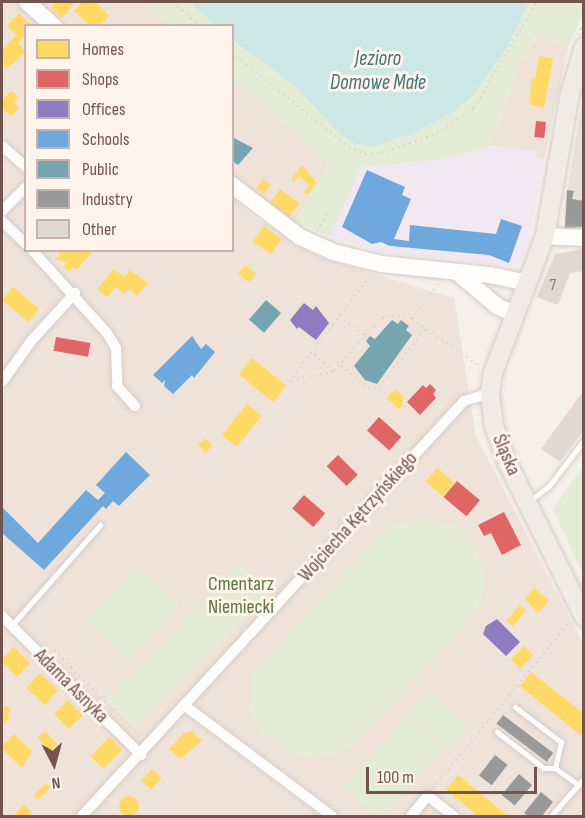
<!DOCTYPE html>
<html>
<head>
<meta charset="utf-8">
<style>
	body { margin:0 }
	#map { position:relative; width:585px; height:818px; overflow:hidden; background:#f6f0ea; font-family:"Sofia Sans Condensed",sans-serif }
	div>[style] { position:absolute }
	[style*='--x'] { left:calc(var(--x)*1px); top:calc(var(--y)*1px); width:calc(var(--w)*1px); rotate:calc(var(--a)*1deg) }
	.residential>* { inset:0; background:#efe2d8 }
	.industrial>* { inset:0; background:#e8e0db }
	.education>* { inset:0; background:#f1e8f1 }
	.green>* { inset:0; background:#e5ecd6; transform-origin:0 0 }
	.water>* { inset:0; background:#cde7e5 }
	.homes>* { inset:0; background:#ffd966; transform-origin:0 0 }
	.round { border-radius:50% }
	.shops>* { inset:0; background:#e06666; transform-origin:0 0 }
	.offices>* { inset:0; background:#8e7cc3 }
	.schools>* { inset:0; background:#6fa8dc }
	.public>* { inset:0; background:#76a5af; transform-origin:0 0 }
	.industry>* { inset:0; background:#999; transform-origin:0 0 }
	.building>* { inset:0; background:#e2d8d2 }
	.path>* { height:2px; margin-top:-1px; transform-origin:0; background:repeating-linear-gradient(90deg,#d9d0ce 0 1.5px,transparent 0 6px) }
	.roads { filter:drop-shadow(0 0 2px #d4ccc7) drop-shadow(0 0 2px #d4ccc7) }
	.lane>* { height:5px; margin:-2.5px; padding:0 2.5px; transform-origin:2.5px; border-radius:2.5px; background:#fefdfc }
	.street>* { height:10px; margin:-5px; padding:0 5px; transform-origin:5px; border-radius:5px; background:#fefdfc }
	.secondary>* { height:16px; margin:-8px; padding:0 8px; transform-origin:8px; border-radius:8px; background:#fefdfc }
	.primary>* { height:18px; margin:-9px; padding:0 9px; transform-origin:9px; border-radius:9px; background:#f1ebe6 }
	span { translate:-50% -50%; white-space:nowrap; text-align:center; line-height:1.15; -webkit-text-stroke:6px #fef4eb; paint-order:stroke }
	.number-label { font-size:16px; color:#907870 }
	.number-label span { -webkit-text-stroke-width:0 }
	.street-label { font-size:20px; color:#72554c }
	.park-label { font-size:20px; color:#5a7844 }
	.water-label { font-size:21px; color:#407577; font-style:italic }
	.frame { position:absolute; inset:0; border:3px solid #72554c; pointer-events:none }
	.legend { position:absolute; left:24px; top:24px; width:210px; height:228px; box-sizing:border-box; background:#fef4eb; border:2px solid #c6b4ab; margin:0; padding:8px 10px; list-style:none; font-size:18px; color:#72554c }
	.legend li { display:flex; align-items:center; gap:12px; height:30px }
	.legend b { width:30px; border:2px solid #c6b4ab }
	.north { position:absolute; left:24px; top:734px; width:60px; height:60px; -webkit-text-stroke:4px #fef4eb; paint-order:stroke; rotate:174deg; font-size:16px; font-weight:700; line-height:24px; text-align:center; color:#72554c }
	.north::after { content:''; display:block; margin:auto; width:21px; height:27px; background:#72554c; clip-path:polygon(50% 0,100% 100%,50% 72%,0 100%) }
	.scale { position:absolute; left:366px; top:767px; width:171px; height:27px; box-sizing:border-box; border:3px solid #72554c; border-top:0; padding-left:8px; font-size:18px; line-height:21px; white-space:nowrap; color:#72554c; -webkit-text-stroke:4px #fef4eb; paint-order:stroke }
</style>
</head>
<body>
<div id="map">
	<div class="residential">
		<div style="clip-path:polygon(2px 2px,24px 2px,49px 25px,26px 26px,26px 250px,232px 250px,233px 197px,251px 215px,322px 258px,454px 298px,476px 436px,583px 644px,584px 816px,2px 816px)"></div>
		<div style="clip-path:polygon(27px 2px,141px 2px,170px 25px,54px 25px)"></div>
		<div style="clip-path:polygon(537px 35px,568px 47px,544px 160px,535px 158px,537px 151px,490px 146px,521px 60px)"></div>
		<div style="clip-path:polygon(232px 84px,244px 87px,329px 164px,290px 230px,233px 185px)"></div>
	</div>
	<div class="industrial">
		<div style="clip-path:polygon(583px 95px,583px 229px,564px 229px,564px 210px)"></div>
	</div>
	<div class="education">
		<div style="clip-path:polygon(490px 146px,537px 150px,535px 158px,544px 160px,529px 238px,519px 263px,512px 266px,380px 252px,330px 236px,361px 167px,438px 160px)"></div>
	</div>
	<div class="green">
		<div style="clip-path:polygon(141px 2px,190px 2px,214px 25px,170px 25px)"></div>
		<div style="clip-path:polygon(529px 2px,583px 2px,583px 15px,568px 47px,536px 35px,521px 60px,490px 146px,438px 160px,361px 167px,330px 236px,295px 222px,328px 164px,244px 87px,233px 84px,232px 41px,294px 85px,339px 133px,353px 143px,372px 147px,411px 134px,455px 111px,472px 97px,507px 48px)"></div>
		<div style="clip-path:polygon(583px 466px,583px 575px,553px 509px)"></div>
		<div style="clip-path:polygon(430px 518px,456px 527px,476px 549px,483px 572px,483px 591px,478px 608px,456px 637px,349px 748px,322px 758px,306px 759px,262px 736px,250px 709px,253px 672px,381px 535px,397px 522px)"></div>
		<div style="left:242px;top:563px;width:42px;height:193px;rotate:45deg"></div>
		<div style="left:137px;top:565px;width:59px;height:76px;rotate:42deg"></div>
		<div style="left:430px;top:692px;width:53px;height:30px;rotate:43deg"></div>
		<div style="clip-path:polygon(408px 715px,444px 747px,381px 816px,377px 816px,344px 787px)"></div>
	</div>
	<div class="water">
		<div style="clip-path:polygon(190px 2px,529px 2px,507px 48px,472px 97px,455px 111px,411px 134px,372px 147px,353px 143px,339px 133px,294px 85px,233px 41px,232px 26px,214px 25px)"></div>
	</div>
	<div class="homes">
		<div style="clip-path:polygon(56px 2px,74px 2px,75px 3px,62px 18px,51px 8px)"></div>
		<div style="clip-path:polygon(83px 2px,96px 2px,109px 16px,100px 26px,90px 26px,74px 11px)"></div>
		<div style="clip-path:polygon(19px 13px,32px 26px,26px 26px,26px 35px,18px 43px,26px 52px,5px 70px,2px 50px,16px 35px,7px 26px)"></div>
		<div style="clip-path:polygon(539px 56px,553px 59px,544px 108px,530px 105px,531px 78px,535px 79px)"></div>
		<div style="clip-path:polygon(11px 91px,18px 97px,14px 102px,19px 107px,12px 116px,2px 109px,2px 100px)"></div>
		<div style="clip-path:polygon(302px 165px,317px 183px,307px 195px,304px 192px,309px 185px,299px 176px,294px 182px,291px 179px)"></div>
		<div style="left:263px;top:179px;width:10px;height:11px;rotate:37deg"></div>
		<div style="left:280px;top:189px;width:24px;height:17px;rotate:36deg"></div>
		<div style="left:264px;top:226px;width:22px;height:19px;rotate:36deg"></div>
		<div style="clip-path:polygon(57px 250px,94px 250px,76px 270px,73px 267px,69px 271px,63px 267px,67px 263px,55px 259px,60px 254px)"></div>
		<div style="left:245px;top:265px;width:14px;height:11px;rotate:39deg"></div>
		<div style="clip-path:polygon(114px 269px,124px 277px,130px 270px,148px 283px,137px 296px,129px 289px,124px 294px,116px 287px,107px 297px,97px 289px)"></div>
		<div style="left:13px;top:287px;width:34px;height:17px;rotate:40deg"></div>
		<div style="left:252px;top:358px;width:44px;height:21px;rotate:39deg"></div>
		<div style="clip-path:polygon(395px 389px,404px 397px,400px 410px,387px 398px)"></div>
		<div style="left:247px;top:404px;width:19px;height:40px;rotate:39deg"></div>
		<div style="left:205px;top:438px;width:11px;height:10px;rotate:45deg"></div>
		<div style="left:437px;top:468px;width:23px;height:18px;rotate:40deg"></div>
		<div style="clip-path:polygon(534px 588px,549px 600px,538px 613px,525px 599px)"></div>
		<div style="left:520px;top:605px;width:8px;height:21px;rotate:40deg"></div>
		<div style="left:524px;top:646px;width:13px;height:19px;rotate:45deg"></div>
		<div style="left:14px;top:647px;width:23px;height:19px;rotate:45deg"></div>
		<div style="clip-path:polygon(531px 672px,584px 714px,584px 738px,520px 686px)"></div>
		<div style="left:40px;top:673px;width:25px;height:20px;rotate:43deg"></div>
		<div style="clip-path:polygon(68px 700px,78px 711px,83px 707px,87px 711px,69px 729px,54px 714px)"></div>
		<div style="clip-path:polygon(6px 705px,11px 710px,7px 714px,10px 717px,4px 724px,2px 710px)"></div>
		<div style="left:45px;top:731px;width:18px;height:10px;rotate:47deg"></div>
		<div style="clip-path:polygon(192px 731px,202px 741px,180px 759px,169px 749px,183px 734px)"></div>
		<div style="clip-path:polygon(14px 734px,32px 751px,22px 768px,2px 749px,2px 739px,5px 743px)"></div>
		<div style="left:109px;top:737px;width:18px;height:27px;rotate:43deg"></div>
		<div style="left:152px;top:769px;width:13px;height:16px;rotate:42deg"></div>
		<div style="clip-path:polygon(458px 775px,508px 816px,473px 816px,473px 812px,457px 798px,453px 800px,454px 796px,446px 789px)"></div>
		<div style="left:46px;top:783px;width:6px;height:18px;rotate:45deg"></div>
		<div class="round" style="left:119px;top:796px;width:20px;height:20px"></div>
		<div style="clip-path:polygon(24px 805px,32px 812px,28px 816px,13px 816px)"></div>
	</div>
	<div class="shops">
		<div style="left:536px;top:121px;width:10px;height:16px;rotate:6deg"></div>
		<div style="left:56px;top:337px;width:35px;height:14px;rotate:10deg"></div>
		<div style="clip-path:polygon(430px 384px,436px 390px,433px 394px,436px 398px,420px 415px,407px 402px,423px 385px,426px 388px)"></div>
		<div style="left:379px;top:417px;width:30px;height:18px;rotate:42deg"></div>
		<div style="left:338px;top:455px;width:28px;height:16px;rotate:45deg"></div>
		<div style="left:457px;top:481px;width:30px;height:21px;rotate:40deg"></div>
		<div style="left:304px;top:495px;width:28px;height:18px;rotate:41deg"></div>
		<div style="clip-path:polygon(504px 512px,521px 545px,502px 555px,491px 533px,484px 536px,478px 525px)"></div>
	</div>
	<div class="offices">
		<div style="clip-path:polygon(304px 303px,313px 310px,316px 306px,329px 323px,316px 340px,299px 327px,297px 329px,290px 320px)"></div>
		<div style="clip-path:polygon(497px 619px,520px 642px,506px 656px,483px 634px,486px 626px)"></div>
	</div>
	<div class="schools">
		<div style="clip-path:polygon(367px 170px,405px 187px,402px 195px,411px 199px,394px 239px,409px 241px,410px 225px,496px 234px,501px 219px,522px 226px,509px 263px,489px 255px,390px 246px,381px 242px,372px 244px,342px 227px)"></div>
		<div style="clip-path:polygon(192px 336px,201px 349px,206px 344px,215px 352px,194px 378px,192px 375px,173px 394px,164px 386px,165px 380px,162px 383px,153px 375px)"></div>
		<div style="clip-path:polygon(126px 452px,150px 475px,119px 506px,113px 501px,106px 509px,103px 506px,44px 570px,2px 533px,2px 507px,38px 543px,86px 490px,98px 500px,105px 493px,96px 485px)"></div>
	</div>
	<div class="public">
		<div style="clip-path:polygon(232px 137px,253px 148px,238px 165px,232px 161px)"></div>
		<div style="left:266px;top:300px;width:20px;height:26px;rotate:41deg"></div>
		<div style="clip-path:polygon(392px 320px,398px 324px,401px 320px,409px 326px,406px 330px,412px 335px,377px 384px,365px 380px,354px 366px,370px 346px,366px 341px,370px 336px,375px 339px)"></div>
	</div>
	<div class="industry">
		<div style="clip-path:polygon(567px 190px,574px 191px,572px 199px,584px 201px,584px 227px,565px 228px)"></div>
		<div style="left:503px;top:715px;width:63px;height:11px;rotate:37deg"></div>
		<div style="left:495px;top:755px;width:16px;height:26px;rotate:38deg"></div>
		<div style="left:519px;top:774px;width:17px;height:27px;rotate:40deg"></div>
		<div style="clip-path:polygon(541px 792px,553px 802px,542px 816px,528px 816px,524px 813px)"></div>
	</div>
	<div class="building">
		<div style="clip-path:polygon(584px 249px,584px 271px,570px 273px,558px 305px,537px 297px,555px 254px)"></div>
		<div style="clip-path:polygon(584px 390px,584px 430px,560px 462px,541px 449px)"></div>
	</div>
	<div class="path">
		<div style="--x:173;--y:2;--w:36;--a:42"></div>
		<div style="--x:578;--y:35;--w:14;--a:-65"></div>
		<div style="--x:232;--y:53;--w:150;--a:38.8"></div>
		<div style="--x:349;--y:147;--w:17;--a:24"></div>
		<div style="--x:365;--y:154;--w:22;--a:-5"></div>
		<div style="--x:387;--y:152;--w:53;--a:-20.8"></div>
		<div style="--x:437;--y:133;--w:45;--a:-34"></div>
		<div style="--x:474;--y:108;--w:123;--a:-59.3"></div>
		<div style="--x:317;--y:231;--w:21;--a:-62"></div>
		<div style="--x:438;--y:284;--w:44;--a:126.6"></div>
		<div style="--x:412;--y:319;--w:79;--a:34.7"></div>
		<div style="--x:339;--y:316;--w:32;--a:36"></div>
		<div style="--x:365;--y:335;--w:29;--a:-44"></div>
		<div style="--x:386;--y:315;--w:25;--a:7"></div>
		<div style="--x:341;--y:366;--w:36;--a:39"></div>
		<div style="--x:369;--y:389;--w:10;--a:-11"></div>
		<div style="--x:379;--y:387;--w:75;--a:-51.5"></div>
		<div style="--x:334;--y:371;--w:48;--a:-49.3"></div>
		<div style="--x:291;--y:380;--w:43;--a:-10.8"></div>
		<div style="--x:333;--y:372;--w:28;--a:-135"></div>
		<div style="--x:289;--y:382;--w:133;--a:-52.6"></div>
		<div style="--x:54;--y:650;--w:124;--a:45.3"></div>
		<div style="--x:433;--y:788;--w:216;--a:-50.6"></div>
	</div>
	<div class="roads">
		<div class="lane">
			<div style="--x:529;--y:501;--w:25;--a:-37"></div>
			<div style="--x:549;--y:486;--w:58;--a:-52.7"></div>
			<div style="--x:11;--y:626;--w:135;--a:-48.6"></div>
			<div style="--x:515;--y:707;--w:58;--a:37.3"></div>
			<div style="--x:561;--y:742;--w:27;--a:103"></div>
			<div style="--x:497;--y:732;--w:59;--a:37.5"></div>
			<div style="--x:544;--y:768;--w:11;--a:0"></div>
			<div style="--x:555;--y:768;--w:29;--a:36"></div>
			<div style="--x:551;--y:816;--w:50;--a:-49"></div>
		</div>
		<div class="street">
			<div style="--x:2;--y:146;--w:32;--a:41"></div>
			<div style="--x:2;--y:211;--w:34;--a:-45"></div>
			<div style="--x:2;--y:221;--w:33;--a:44"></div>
			<div style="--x:32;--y:250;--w:112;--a:47.9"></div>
			<div style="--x:107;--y:333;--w:17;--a:59"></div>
			<div style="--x:116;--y:348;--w:38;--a:88"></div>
			<div style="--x:117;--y:386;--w:27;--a:48"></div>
			<div style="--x:2;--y:382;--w:52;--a:-54.5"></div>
			<div style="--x:32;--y:340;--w:64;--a:-47.5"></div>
			<div style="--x:2;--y:616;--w:197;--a:45"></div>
			<div style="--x:184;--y:705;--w:185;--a:36.9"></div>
			<div style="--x:82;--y:816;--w:564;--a:-47.37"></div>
			<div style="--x:464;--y:401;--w:27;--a:-17"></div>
			<div style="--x:411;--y:816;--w:26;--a:-50"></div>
			<div style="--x:428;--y:796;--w:33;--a:38"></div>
		</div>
		<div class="secondary">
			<div style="--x:27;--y:2;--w:36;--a:42"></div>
			<div style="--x:232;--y:185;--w:86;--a:37.4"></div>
			<div style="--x:300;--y:237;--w:36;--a:24"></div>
			<div style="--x:333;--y:252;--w:49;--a:14"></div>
			<div style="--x:381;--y:264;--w:110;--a:5.8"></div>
			<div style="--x:490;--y:275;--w:38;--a:12"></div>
			<div style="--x:545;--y:236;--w:39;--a:3"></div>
			<div style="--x:458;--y:273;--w:52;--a:40.4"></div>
			<div style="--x:498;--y:307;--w:19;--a:21"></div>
		</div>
		<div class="primary">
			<div style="--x:584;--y:47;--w:48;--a:106.9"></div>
			<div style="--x:570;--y:93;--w:145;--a:99.9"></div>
			<div style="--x:545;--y:236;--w:147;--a:110.8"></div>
			<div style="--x:493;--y:373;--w:20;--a:99"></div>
			<div style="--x:490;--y:393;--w:33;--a:83"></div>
			<div style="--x:494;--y:426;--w:38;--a:70"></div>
			<div style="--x:507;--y:462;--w:173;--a:63.6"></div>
		</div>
	</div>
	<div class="number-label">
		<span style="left:553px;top:286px">7</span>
	</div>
	<div class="street-label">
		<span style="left:506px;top:455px;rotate:67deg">Śląska</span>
		<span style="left:358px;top:517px;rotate:-48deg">Wojciecha Kętrzyńskiego</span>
		<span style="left:71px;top:686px;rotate:45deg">Adama Asnyka</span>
	</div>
	<div class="park-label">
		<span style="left:241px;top:596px">Cmentarz<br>Niemiecki</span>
	</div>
	<div class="water-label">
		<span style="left:378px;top:71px">Jezioro<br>Domowe Małe</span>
	</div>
	<div class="frame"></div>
	<ul class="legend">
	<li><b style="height:16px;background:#ffd966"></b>Homes</li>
	<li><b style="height:16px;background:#e06666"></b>Shops</li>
	<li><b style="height:16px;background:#8e7cc3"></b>Offices</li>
	<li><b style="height:16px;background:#6fa8dc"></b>Schools</li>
	<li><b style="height:16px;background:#76a5af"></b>Public</li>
	<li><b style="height:16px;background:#999"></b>Industry</li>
	<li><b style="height:16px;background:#e2d8d2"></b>Other</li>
	</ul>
	<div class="north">N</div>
	<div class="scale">100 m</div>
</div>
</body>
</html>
